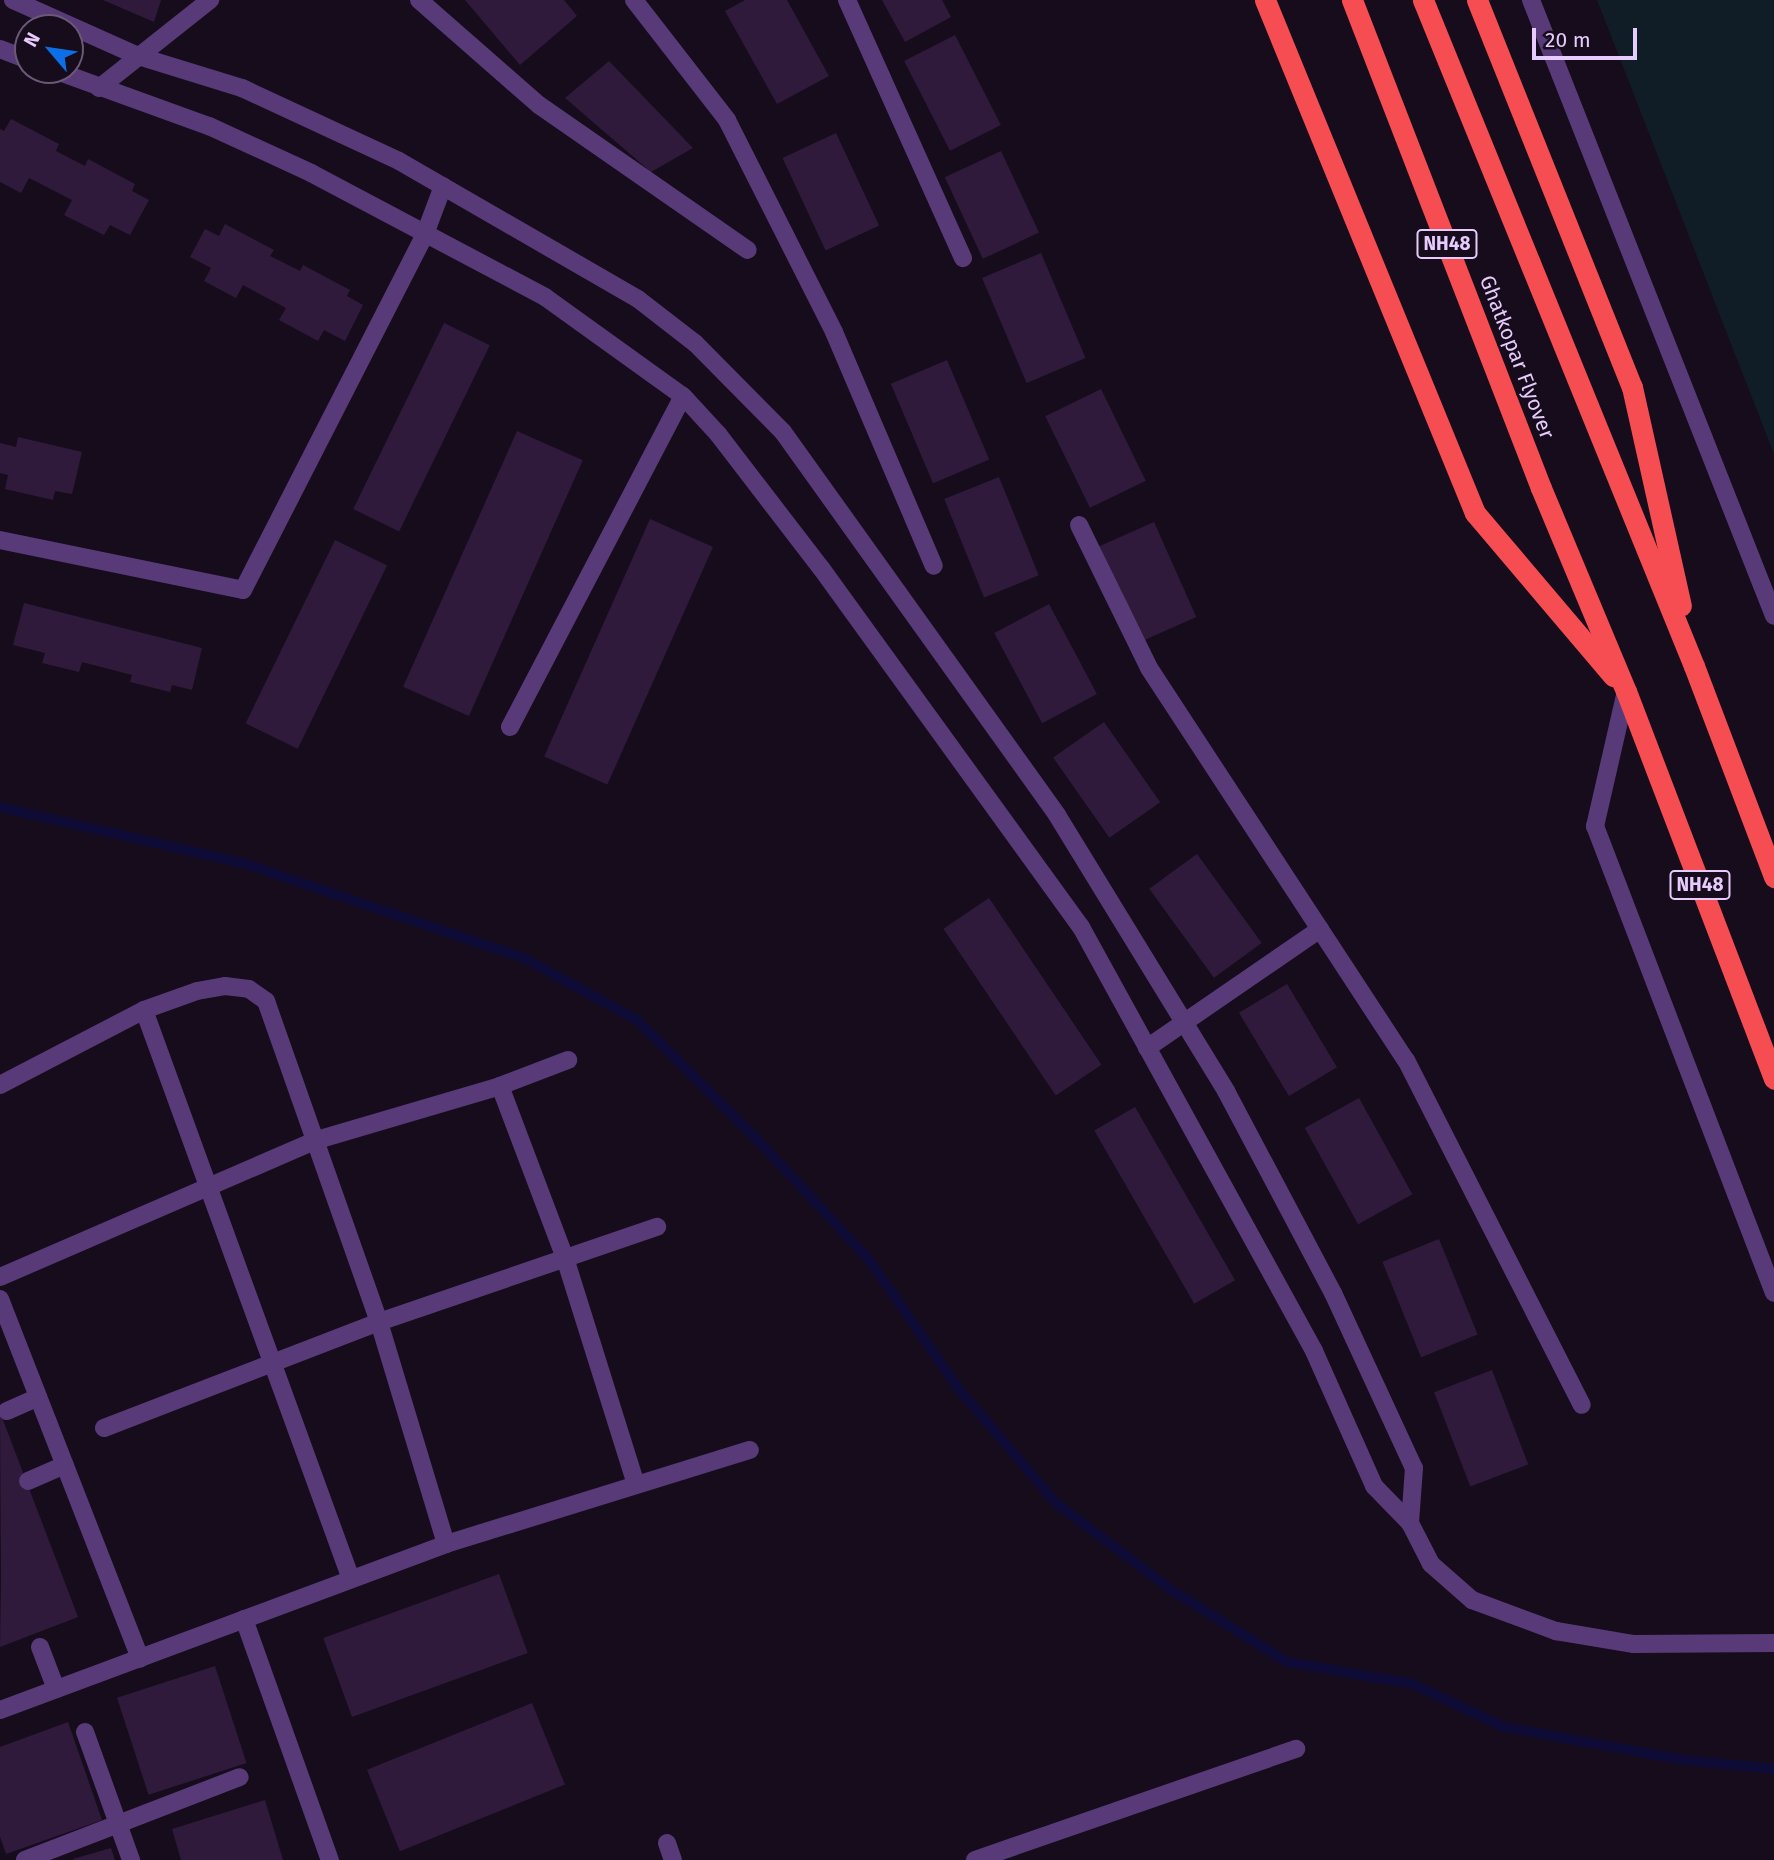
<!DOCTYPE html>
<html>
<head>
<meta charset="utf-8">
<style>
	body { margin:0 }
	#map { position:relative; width:1774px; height:1860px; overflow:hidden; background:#160c1c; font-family:"Fira Sans",sans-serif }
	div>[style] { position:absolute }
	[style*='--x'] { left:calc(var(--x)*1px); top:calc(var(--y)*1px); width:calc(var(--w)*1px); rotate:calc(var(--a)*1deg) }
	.green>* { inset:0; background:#101d26 }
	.stream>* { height:10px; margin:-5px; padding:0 5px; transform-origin:5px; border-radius:5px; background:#0f0b37 }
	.building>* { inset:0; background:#301a3c; transform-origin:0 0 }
	.minor>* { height:18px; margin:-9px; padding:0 9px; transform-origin:9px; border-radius:9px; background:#593a79 }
	.highway>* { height:21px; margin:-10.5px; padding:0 10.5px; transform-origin:10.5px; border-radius:10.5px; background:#f54d52 }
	span { translate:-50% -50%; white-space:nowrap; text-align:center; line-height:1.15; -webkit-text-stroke:5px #160c1c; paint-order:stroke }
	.shield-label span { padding:2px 5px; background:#160c1c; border:2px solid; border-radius:5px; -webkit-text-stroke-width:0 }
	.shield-label { font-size:19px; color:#e7cbfc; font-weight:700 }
	.street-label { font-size:21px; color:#e7cbfc }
	.north { position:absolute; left:14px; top:14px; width:70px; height:70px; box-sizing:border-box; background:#160c1c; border:2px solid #6a5876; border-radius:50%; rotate:299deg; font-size:19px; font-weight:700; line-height:28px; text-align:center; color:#e7cbfc }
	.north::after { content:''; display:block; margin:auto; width:24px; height:32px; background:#0d6fe6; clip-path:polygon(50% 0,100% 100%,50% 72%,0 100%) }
	.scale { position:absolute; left:1532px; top:28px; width:105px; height:32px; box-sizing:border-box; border:4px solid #e7cbfc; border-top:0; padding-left:9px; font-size:21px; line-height:24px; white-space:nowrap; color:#e7cbfc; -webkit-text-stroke:5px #160c1c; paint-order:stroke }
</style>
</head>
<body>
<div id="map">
	<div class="green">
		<div style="clip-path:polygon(1597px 0,1774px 0,1774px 454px)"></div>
	</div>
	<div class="stream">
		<div style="--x:0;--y:807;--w:249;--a:13"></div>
		<div style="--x:243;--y:863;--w:297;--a:18.7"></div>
		<div style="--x:524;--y:958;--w:129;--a:28.8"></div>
		<div style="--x:637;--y:1020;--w:165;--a:44.8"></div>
		<div style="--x:754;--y:1136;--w:171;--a:47.1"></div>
		<div style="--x:870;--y:1261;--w:155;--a:55.3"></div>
		<div style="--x:958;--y:1388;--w:151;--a:49.6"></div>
		<div style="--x:1056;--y:1503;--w:143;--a:37"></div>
		<div style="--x:1170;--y:1589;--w:138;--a:32"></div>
		<div style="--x:1287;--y:1662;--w:128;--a:9.9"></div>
		<div style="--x:1413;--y:1684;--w:101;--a:25.3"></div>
		<div style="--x:1504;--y:1727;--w:183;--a:10.4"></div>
		<div style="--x:1684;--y:1760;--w:90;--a:5.7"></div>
	</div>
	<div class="building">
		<div style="clip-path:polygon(103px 0,161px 0,154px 22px)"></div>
		<div style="clip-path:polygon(465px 0,564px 0,577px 16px,520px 65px)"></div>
		<div style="clip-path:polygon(745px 0,787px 0,829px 76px,777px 104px,725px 11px)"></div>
		<div style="clip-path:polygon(882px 0,942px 0,951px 17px,905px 42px)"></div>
		<div style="left:955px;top:35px;width:101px;height:57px;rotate:63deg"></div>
		<div style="clip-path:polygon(609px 61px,693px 148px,651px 172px,565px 98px)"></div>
		<div style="clip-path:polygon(11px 119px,59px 144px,56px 151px,85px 166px,88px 159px,135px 184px,132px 191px,149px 200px,130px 235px,110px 225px,104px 235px,64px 215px,72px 200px,29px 178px,21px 193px,0 182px,0 129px,4px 131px)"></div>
		<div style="left:836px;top:133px;width:102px;height:59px;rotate:65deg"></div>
		<div style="left:1001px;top:151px;width:90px;height:62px;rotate:65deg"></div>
		<div style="clip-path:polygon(225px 224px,274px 250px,270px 256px,300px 271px,303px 265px,350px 290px,347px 296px,363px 305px,345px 341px,324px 330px,318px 341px,279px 320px,286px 308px,243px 285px,236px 298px,204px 281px,211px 268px,190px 257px,205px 229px,219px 236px)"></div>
		<div style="left:1041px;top:253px;width:114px;height:64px;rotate:67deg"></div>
		<div style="left:444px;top:323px;width:51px;height:207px;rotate:26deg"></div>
		<div style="left:947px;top:360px;width:108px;height:61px;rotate:67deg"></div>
		<div style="left:1101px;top:389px;width:102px;height:62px;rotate:64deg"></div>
		<div style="left:517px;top:431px;width:72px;height:280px;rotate:24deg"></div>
		<div style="clip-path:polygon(18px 437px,82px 452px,72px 494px,55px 491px,53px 500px,5px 489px,8px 475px,0 473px,0 443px,16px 447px)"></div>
		<div style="left:999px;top:477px;width:106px;height:59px;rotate:68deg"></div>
		<div style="left:650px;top:519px;width:69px;height:260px;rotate:24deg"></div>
		<div style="left:1154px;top:522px;width:104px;height:61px;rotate:66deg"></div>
		<div style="left:335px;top:540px;width:58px;height:204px;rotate:26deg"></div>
		<div style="clip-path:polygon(24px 603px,202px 648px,192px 690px,172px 685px,170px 692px,130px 682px,132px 675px,82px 662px,79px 672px,42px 663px,45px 653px,13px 645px)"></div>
		<div style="left:1049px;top:604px;width:102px;height:62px;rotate:62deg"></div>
		<div style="left:1104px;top:722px;width:98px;height:62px;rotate:55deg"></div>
		<div style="left:1197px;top:854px;width:110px;height:59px;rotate:54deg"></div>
		<div style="left:989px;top:898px;width:201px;height:55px;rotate:56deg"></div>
		<div style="left:1287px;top:984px;width:97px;height:56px;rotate:59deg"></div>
		<div style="left:1359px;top:1098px;width:110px;height:62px;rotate:61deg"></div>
		<div style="left:1135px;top:1107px;width:200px;height:47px;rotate:60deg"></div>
		<div style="left:1439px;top:1239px;width:103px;height:61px;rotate:68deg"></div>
		<div style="left:1492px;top:1370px;width:101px;height:62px;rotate:69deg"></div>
		<div style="clip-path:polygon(0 1412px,78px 1617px,0 1647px,1px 1579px)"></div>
		<div style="left:499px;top:1574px;width:84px;height:187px;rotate:70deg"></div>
		<div style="left:215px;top:1666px;width:102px;height:103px;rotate:72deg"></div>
		<div style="left:532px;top:1703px;width:88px;height:178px;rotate:68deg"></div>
		<div style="clip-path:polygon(68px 1722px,102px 1820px,6px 1854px,0 1837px,0 1747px)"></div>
		<div style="clip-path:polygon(265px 1800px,283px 1860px,181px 1860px,172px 1829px)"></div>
		<div style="clip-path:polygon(111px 1848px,115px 1860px,73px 1860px,73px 1859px)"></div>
	</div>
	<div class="minor">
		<div style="--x:13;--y:0;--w:137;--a:24.1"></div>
		<div style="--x:138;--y:56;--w:109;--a:17.1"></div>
		<div style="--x:242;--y:88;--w:173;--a:24.9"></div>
		<div style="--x:399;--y:161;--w:276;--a:30"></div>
		<div style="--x:638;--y:299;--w:72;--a:37.7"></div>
		<div style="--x:695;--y:343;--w:125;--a:45.3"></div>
		<div style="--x:783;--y:432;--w:471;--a:54.4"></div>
		<div style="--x:1057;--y:815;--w:324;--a:58.5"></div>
		<div style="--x:1226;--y:1091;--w:229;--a:62.1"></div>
		<div style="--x:1333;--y:1293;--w:193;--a:65.2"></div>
		<div style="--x:1414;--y:1468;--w:55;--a:94.2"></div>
		<div style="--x:419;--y:0;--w:159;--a:41.2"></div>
		<div style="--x:539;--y:105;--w:254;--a:34.8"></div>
		<div style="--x:634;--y:0;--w:152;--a:52.2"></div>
		<div style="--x:727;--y:120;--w:237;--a:63.2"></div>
		<div style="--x:834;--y:332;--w:254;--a:66.9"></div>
		<div style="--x:847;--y:0;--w:283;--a:65.8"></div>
		<div style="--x:1531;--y:0;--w:662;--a:68.47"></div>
		<div style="--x:0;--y:49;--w:30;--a:21"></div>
		<div style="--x:54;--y:70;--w:165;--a:19.9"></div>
		<div style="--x:209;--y:126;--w:112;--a:24.7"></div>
		<div style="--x:311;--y:173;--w:265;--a:27.9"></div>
		<div style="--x:545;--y:297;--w:170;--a:35.7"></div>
		<div style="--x:683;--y:396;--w:52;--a:47.4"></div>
		<div style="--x:718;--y:434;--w:169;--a:52.5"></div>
		<div style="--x:821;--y:568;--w:443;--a:54.1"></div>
		<div style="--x:1081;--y:927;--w:484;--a:61.2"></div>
		<div style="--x:1314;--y:1351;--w:148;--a:66"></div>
		<div style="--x:1374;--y:1486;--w:52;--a:45.8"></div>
		<div style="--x:1410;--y:1523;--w:46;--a:62.9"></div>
		<div style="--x:1431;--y:1564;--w:55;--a:41.3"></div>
		<div style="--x:1472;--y:1600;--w:90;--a:20.3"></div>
		<div style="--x:1556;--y:1631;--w:79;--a:9.5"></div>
		<div style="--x:1634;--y:1644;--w:140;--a:-0.4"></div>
		<div style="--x:99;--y:88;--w:142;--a:-38.4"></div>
		<div style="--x:1079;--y:525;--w:159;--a:63.9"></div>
		<div style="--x:1149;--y:668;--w:469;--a:56.8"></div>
		<div style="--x:1406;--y:1060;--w:387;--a:63"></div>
		<div style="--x:0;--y:540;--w:248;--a:11.6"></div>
		<div style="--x:243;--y:590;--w:400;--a:-62.9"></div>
		<div style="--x:425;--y:234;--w:51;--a:-69.4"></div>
		<div style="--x:1626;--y:691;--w:139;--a:102.9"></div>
		<div style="--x:1595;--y:826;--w:500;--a:69.03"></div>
		<div style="--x:510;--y:727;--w:373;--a:-62.4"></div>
		<div style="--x:144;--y:1010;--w:605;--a:70.01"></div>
		<div style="--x:1147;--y:1048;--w:210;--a:-34.5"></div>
		<div style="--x:0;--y:1085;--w:162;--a:-27.5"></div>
		<div style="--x:144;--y:1010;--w:56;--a:-19.7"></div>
		<div style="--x:197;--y:991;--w:28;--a:-10"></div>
		<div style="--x:225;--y:986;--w:24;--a:7"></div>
		<div style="--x:249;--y:989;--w:21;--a:35"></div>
		<div style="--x:266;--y:1001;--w:340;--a:70.6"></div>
		<div style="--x:379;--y:1322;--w:232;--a:73.2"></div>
		<div style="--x:500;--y:1086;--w:73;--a:-20.9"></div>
		<div style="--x:0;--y:1277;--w:345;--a:-23.4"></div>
		<div style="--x:317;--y:1140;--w:191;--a:-16.4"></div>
		<div style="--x:500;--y:1086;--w:184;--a:69.3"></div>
		<div style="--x:565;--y:1258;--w:237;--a:72.6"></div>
		<div style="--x:0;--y:1299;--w:386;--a:68.7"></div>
		<div style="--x:7;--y:1411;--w:34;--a:-24"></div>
		<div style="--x:104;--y:1428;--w:295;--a:-21.1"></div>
		<div style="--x:379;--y:1322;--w:294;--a:-18.9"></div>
		<div style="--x:28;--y:1481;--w:40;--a:-23.4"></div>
		<div style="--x:244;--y:1619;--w:256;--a:70.4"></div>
		<div style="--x:40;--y:1647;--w:45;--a:69.1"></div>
		<div style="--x:0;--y:1710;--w:476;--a:-20.4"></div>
		<div style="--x:446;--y:1544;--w:318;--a:-17.2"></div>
		<div style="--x:85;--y:1732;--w:136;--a:70.2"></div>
		<div style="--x:667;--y:1843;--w:18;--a:71"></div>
		<div style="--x:25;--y:1860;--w:230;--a:-21.1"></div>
		<div style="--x:975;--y:1860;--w:340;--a:-19.1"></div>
	</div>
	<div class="highway">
		<div style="--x:1265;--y:0;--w:554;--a:67.74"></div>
		<div style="--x:1475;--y:513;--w:214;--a:49.7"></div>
		<div style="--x:1352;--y:0;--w:523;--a:68.83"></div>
		<div style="--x:1541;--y:488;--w:220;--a:67.3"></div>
		<div style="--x:1626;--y:691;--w:415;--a:69.1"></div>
		<div style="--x:1423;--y:0;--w:719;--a:67.86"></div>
		<div style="--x:1694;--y:666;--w:226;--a:69.2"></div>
		<div style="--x:1477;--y:0;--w:417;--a:68.2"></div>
		<div style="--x:1632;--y:387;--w:224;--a:77.4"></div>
	</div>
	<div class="shield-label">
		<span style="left:1447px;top:244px">NH48</span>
		<span style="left:1700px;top:885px">NH48</span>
	</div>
	<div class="street-label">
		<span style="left:1517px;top:357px;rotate:69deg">Ghatkopar Flyover</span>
	</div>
	<div class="north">N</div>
	<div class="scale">20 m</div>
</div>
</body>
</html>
